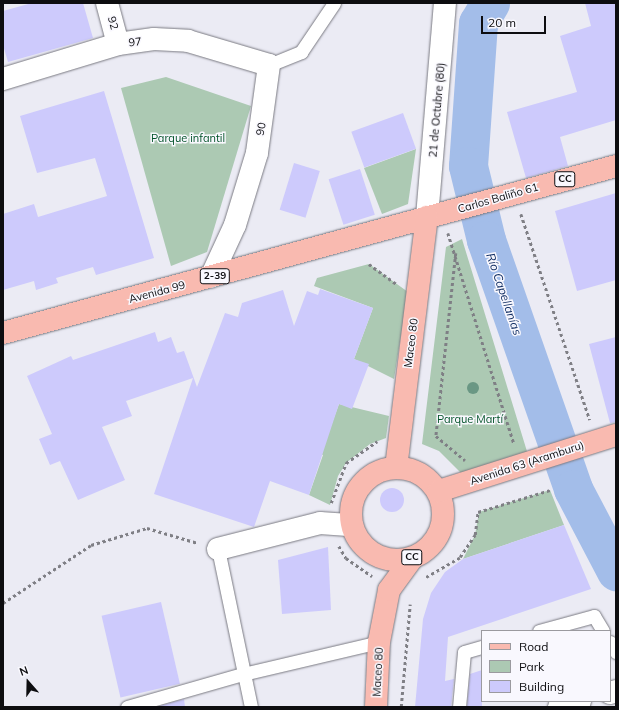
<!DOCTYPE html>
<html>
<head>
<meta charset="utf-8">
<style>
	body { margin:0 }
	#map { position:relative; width:619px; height:710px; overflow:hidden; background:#ebebf4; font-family:Mulish,sans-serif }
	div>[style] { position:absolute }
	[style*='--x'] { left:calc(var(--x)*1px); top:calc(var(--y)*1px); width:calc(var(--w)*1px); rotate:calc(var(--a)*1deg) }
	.green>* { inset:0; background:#acc9b3 }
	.river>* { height:39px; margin:-19.5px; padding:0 19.5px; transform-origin:19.5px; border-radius:19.5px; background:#a3bde9 }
	.building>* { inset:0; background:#cdcafc; transform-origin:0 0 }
	.round { border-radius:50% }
	.path>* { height:2.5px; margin-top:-1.25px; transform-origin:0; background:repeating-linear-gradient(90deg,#7f7f85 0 3px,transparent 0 6px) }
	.roads { filter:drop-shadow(0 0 1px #7a7a82) drop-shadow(0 0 1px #7a7a82) }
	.service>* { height:13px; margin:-6.5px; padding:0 6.5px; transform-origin:6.5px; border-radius:6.5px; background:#fff }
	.minor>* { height:22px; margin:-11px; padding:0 11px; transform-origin:11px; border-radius:11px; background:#fff }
	.tertiary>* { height:22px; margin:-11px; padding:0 11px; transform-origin:11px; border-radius:11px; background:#fff }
	.primary>* { height:22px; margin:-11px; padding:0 11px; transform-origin:11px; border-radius:11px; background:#f9bab0 }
	.primary>.ring { margin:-11px; padding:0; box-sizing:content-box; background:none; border:22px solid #f9bab0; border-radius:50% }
	.trees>* { width:12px; height:12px; margin:-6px; border-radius:50%; background:#6a9784 }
	span { translate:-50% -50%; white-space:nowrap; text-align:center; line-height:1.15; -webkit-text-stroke:3px #f9f8fe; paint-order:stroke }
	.shield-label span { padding:1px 3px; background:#f9f8fe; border:1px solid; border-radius:3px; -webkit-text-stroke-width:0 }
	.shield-label { font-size:10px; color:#0d0d10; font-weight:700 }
	.street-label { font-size:11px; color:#0d0d10 }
	.park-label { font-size:11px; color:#015228 }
	.water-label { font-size:12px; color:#143166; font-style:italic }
	.frame { position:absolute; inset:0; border:4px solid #0d0d10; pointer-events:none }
	.legend { position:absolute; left:481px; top:630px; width:130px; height:72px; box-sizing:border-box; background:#f9f8fe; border:1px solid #9b9a9f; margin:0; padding:5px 7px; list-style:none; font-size:12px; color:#0d0d10 }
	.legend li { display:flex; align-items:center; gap:8px; height:20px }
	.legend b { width:20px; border:1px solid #9b9a9f }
	.north { position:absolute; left:8px; top:662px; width:40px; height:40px; -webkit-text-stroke:3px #f9f8fe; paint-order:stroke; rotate:340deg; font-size:11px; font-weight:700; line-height:16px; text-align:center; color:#0d0d10 }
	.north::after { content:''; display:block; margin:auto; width:14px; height:18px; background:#0d0d10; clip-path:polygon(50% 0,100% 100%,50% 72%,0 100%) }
	.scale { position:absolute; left:481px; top:16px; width:65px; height:18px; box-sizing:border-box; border:2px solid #0d0d10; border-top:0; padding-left:5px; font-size:12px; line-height:14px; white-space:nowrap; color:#0d0d10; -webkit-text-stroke:3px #f9f8fe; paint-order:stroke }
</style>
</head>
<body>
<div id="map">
	<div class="green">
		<div style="clip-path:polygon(166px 77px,251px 106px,207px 252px,171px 266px,121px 88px)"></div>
		<div style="clip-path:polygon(416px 149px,408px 204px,382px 214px,364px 168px)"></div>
		<div style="clip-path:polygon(462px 239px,529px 458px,465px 477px,439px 451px,422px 444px,446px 247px)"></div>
		<div style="clip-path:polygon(369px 264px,408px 292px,394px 379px,354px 359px,373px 308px,314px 286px,317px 278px)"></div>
		<div style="clip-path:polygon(339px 404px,389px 416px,386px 438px,370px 444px,346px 463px,338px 476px,330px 505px,309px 495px,323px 455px,317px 453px,324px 445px)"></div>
		<div style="clip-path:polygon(550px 490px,564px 525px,463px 559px,475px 535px,479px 512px)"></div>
	</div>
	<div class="river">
		<div style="--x:490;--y:3;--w:23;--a:121"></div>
		<div style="--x:478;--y:23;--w:143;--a:94"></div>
		<div style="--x:468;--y:166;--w:76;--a:76.3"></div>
		<div style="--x:486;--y:240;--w:264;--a:70.7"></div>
		<div style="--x:573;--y:489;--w:93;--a:62.3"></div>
	</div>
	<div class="building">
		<div style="clip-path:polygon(32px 3px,83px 3px,93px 38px,8px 62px,3px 45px,3px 11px)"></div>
		<div style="clip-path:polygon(585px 3px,616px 3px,616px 120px,560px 137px,568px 166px,526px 178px,507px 112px,577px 92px,560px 36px,591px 26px)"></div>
		<div style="clip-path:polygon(104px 91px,154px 258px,96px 275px,93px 267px,56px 278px,58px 283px,36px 290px,34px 281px,3px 290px,3px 214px,34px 204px,38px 217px,107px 196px,95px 158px,37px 173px,20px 116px)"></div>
		<div style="left:403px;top:113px;width:38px;height:55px;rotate:70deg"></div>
		<div style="left:294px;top:163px;width:27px;height:49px;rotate:17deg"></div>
		<div style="left:360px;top:169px;width:48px;height:33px;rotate:72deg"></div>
		<div style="clip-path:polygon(616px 193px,616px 280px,577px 291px,555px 211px)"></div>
		<div style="clip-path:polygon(320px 289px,373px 308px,354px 359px,369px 364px,352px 409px,339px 404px,309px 495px,270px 481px,254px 527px,154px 494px,193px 378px,126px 401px,132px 416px,102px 427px,125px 480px,78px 500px,60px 461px,50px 465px,39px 439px,52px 434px,27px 376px,71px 356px,73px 360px,155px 332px,158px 342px,171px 337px,177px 353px,184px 351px,197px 387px,225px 313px,238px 317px,242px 303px,283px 290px,294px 326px,307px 291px,318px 295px)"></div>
		<div style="clip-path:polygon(616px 337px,616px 422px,610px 423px,589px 344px)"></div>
		<div class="round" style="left:380px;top:488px;width:24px;height:24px"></div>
		<div style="clip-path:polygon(564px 525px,591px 589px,448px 637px,445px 681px,454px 679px,451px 707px,415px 707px,423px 619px,431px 593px,445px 572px,463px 559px)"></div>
		<div style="clip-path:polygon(328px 547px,331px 610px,282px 614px,278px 560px)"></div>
		<div style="left:161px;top:602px;width:84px;height:61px;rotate:77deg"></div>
		<div style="clip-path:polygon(482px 670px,482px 707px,467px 707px,470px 674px)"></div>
		<div style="clip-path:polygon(184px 699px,185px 707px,156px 707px)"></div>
	</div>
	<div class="path">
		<div style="--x:521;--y:214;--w:217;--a:71.5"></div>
		<div style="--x:448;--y:233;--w:221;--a:72.6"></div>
		<div style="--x:456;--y:253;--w:184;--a:96.2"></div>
		<div style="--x:436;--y:436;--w:38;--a:40"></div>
		<div style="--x:369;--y:264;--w:34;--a:36"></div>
		<div style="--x:331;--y:503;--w:43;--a:-69.4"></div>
		<div style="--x:346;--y:463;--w:38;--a:-35"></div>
		<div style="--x:339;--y:546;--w:14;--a:60"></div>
		<div style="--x:346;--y:558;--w:32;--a:35"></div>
		<div style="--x:426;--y:577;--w:39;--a:-30"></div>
		<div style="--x:460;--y:557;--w:27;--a:-56"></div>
		<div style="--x:475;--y:535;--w:23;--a:-83"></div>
		<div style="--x:478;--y:512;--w:75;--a:-17"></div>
		<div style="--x:3;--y:603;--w:105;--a:-33.4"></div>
		<div style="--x:91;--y:545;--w:59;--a:-16.9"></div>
		<div style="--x:147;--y:528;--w:53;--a:16.4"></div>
		<div style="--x:401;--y:707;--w:103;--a:-85"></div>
	</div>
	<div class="roads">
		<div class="service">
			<div style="--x:269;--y:65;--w:35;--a:-22"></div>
			<div style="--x:301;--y:52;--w:59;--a:-56"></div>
			<div style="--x:218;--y:549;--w:161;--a:78.2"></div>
			<div style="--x:539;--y:631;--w:57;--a:-15.3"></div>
			<div style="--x:594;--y:616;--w:17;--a:59"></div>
			<div style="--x:610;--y:642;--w:12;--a:59"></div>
			<div style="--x:127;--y:707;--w:121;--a:-15.9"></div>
			<div style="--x:243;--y:674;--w:140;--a:-13.2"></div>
			<div style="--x:459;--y:707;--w:55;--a:-84.8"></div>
			<div style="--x:464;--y:652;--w:19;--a:-16"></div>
		</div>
		<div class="minor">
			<div style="--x:107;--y:3;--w:42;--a:75"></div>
			<div style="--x:3;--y:79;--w:120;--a:-16.9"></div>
			<div style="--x:118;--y:44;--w:36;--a:-8"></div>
			<div style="--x:154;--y:39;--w:34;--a:3"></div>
			<div style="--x:188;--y:41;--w:84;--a:16.5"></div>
			<div style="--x:269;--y:65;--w:89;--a:97.8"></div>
			<div style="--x:257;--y:153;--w:75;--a:107"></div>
			<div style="--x:235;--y:225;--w:57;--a:114.8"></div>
			<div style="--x:218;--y:549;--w:105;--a:-14.3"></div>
			<div style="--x:320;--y:523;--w:32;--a:4"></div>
			<div style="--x:610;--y:693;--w:6;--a:-18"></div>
			<div style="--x:559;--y:707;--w:22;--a:-16"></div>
		</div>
		<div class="tertiary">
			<div style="--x:427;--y:217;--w:215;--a:-85.2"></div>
		</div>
		<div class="primary">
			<div style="--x:3;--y:333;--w:635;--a:-15.24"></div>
			<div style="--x:396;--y:468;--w:253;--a:-83"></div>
			<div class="ring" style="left:351px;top:468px;width:70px;height:70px"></div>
			<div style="--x:439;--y:491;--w:186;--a:-17.6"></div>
			<div style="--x:376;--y:707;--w:65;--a:-87.4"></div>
			<div style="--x:379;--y:642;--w:53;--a:-79.1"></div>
			<div style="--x:389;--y:590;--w:39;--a:-54"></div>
		</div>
	</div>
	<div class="trees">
		<div style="left:473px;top:388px"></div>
	</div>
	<div class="shield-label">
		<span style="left:565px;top:179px">CC</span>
		<span style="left:215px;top:276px">2-39</span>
		<span style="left:412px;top:557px">CC</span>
	</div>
	<div class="street-label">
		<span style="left:113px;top:23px;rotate:75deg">92</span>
		<span style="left:135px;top:42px;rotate:-7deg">97</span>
		<span style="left:437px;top:110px;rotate:-85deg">21 de Octubre (80)</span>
		<span style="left:261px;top:129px;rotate:-81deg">90</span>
		<span style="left:498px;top:198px;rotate:-16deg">Carlos Baliño 61</span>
		<span style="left:157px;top:292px;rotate:-15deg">Avenida 99</span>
		<span style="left:411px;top:343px;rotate:-83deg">Maceo 80</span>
		<span style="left:527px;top:463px;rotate:-18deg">Avenida 63 (Aramburu)</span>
		<span style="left:378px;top:672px;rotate:-87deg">Maceo 80</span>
	</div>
	<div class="park-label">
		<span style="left:188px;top:138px">Parque infantil</span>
		<span style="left:470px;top:419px">Parque Martí</span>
	</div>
	<div class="water-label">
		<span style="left:504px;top:294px;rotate:71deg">Río Capellanías</span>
	</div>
	<div class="frame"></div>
	<ul class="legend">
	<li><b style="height:5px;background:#f9bab0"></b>Road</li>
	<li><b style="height:11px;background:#acc9b3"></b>Park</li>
	<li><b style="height:11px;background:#cdcafc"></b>Building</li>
	</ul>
	<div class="north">N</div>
	<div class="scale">20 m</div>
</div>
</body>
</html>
